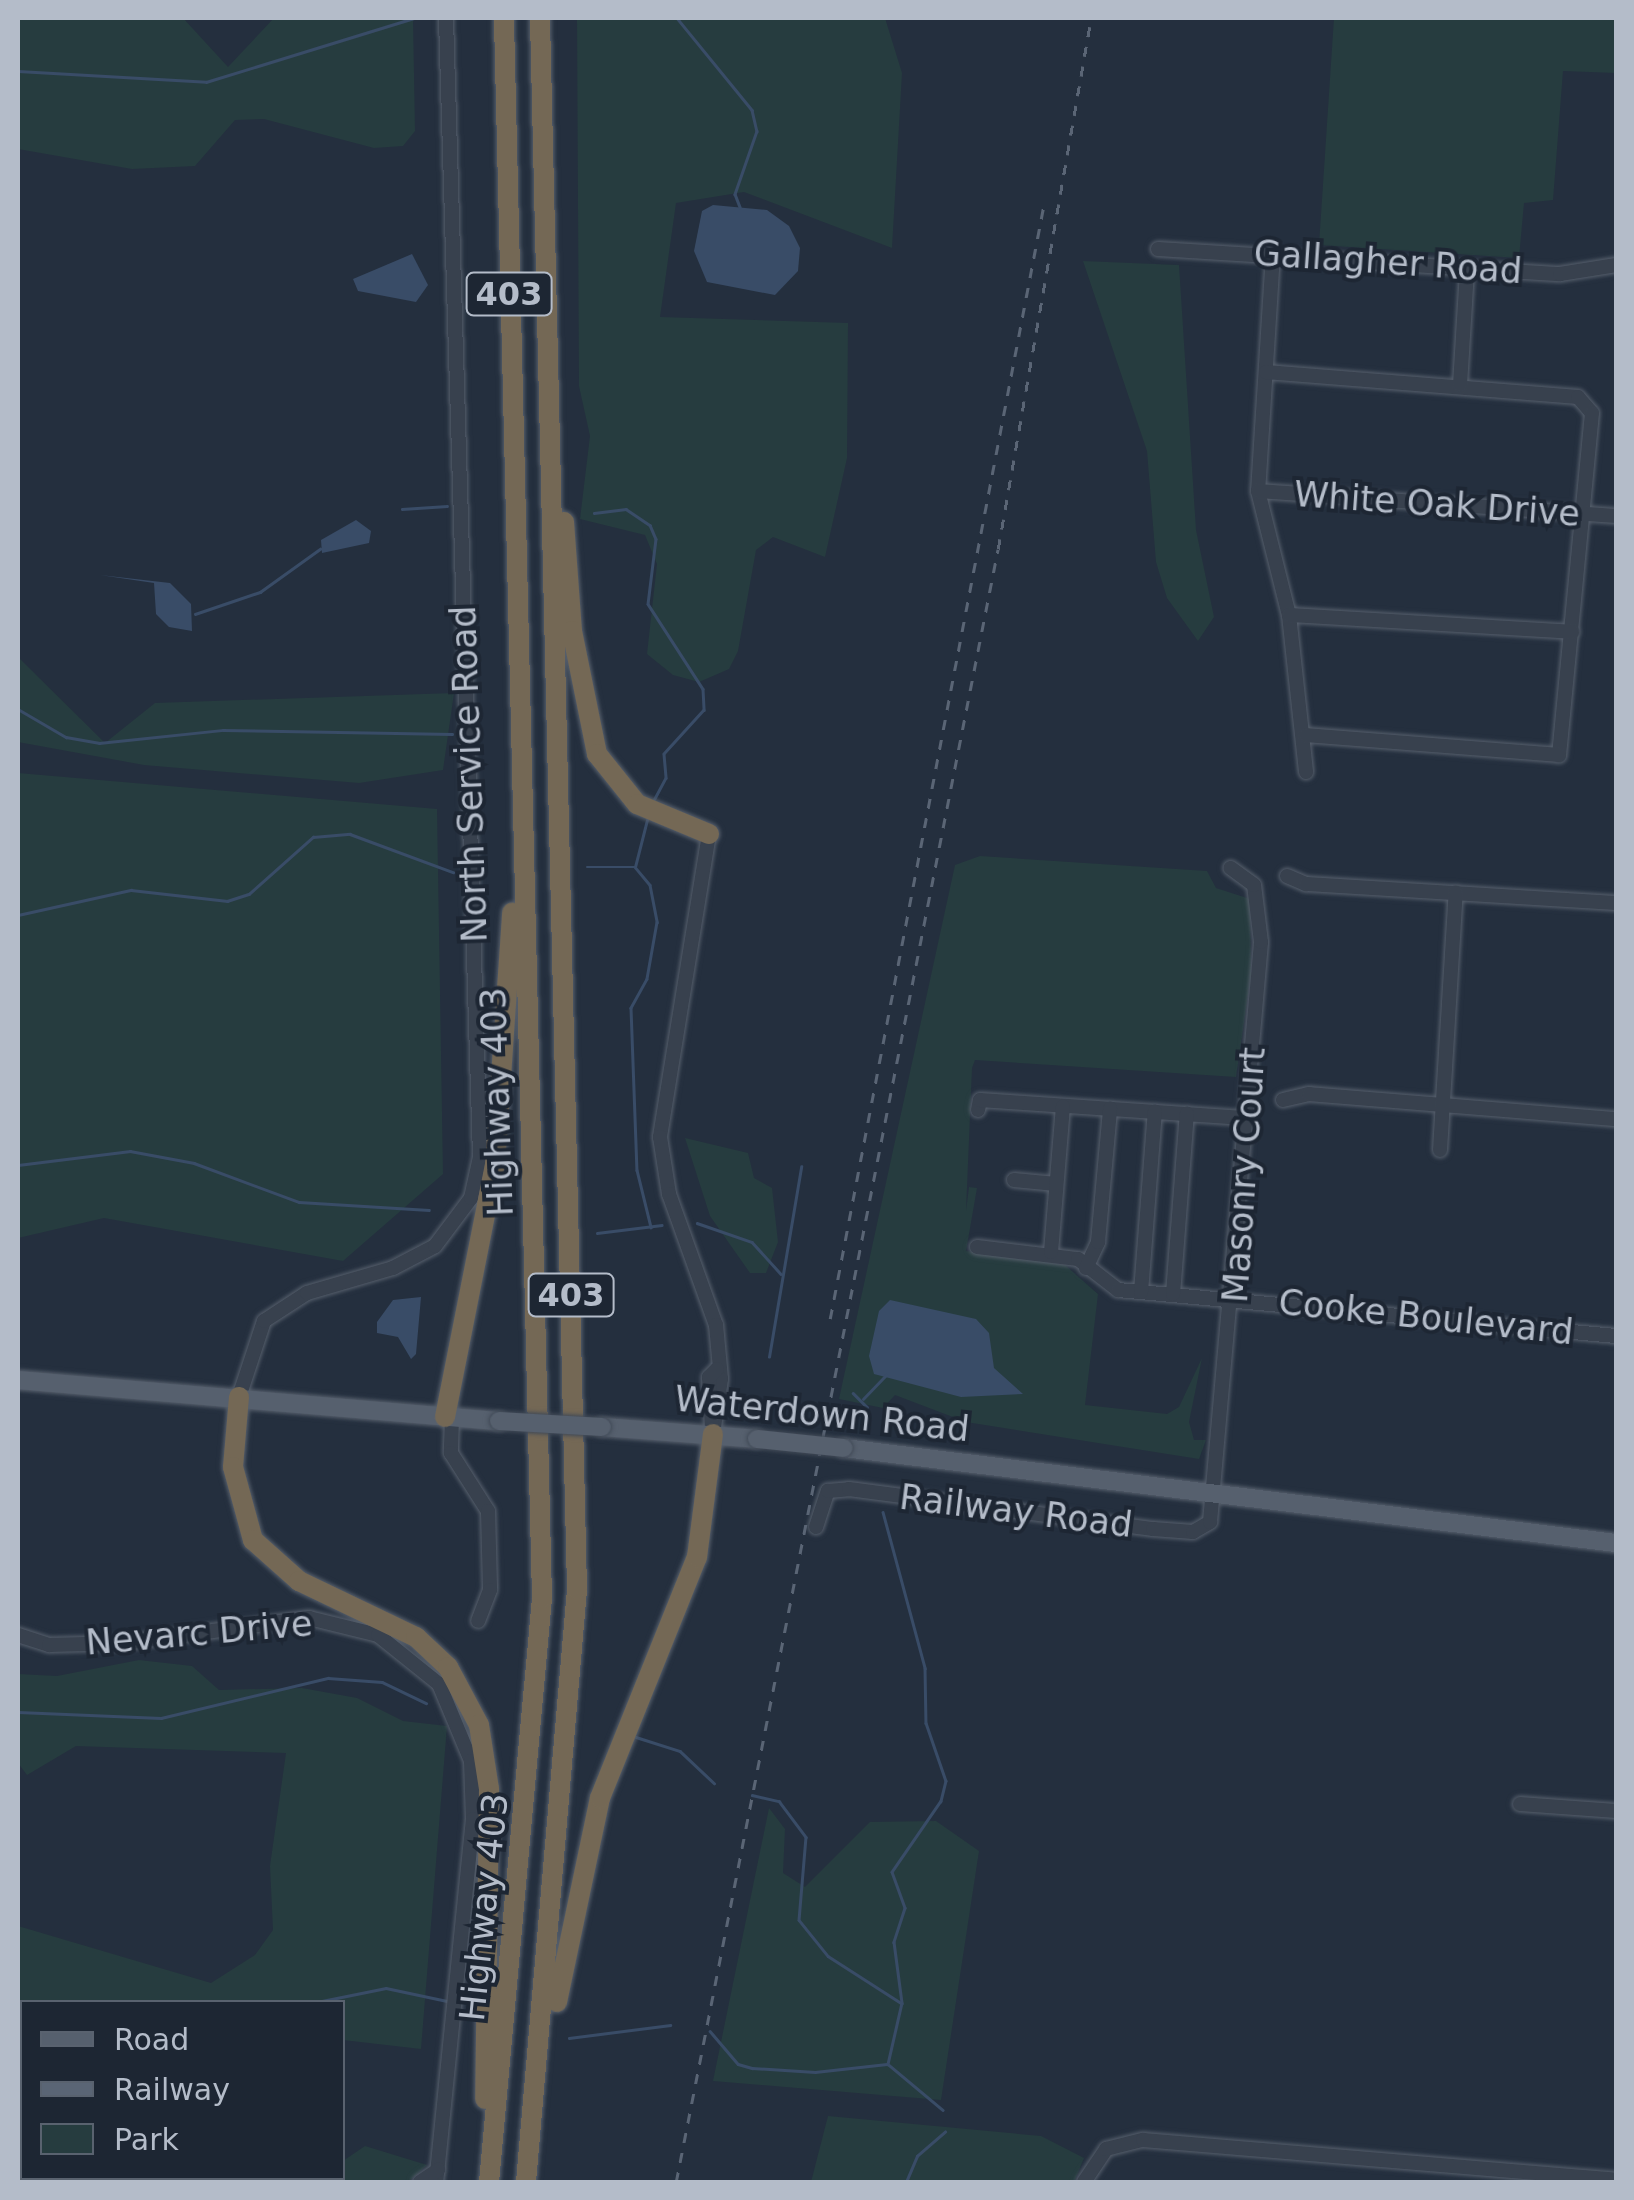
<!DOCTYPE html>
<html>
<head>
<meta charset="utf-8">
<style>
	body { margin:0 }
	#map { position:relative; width:1634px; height:2200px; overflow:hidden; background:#242f3e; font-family:"DejaVu Sans",sans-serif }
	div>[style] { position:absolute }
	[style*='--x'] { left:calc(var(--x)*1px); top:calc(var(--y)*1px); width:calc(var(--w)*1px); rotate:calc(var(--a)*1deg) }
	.green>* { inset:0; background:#263c3f }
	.water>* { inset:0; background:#394c67 }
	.stream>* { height:2.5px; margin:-1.25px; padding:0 1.25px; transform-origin:1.25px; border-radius:1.25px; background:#394c67 }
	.roads { filter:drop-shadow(0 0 2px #565f6c) drop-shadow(0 0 2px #565f6c) }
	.minor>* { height:14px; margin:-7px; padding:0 7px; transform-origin:7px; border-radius:7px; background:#38414e }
	.major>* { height:18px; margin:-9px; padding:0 9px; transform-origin:9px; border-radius:9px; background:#56606e }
	.highway>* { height:20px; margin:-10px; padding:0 10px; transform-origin:10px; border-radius:10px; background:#746855 }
	.rail>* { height:2.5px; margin-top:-1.25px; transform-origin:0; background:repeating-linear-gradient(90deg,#5a6575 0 10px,transparent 0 20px) }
	.bridges { filter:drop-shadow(0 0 2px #414a57) drop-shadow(0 0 2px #414a57) }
	.major-bridge>* { height:18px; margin:-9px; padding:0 9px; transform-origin:9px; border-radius:9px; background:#56606e }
	span { translate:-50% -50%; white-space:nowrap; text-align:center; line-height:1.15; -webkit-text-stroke:8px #1d2633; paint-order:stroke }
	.shield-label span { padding:2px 8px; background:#1d2633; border:2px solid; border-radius:8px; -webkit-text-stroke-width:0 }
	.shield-label { font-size:32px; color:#b4bcc9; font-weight:700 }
	.street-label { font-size:35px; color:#b4bcc9 }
	.frame { position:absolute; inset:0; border:20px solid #b4bcc9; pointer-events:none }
	.legend { position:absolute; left:20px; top:2000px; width:325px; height:180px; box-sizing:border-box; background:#1d2633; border:2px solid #59626f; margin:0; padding:12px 18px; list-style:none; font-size:30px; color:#b4bcc9 }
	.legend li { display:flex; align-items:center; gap:20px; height:50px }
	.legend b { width:50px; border:2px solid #59626f }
</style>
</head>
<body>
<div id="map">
	<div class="green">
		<div style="clip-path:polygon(18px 18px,183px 18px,228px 67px,274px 18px,413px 18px,415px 131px,403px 146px,374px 148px,264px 119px,235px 120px,195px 166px,132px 169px,18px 149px)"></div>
		<div style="clip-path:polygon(577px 18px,885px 18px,902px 73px,892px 248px,744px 192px,676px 203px,660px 317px,848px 323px,847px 458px,825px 557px,773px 537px,756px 550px,738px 651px,729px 669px,699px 682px,673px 675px,647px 654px,657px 564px,645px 535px,580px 519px,590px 436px,579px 386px)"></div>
		<div style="clip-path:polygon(1334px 18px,1616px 18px,1616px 73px,1563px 71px,1553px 200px,1524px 203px,1519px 258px,1319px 245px)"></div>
		<div style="clip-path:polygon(1083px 261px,1179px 265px,1196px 530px,1214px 617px,1198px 641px,1167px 598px,1156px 562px,1147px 451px)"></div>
		<div style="clip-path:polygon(18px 657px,105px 743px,155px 703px,454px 693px,443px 770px,359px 783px,144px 765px,18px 742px)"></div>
		<div style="clip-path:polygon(18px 773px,437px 809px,443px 1174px,343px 1261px,104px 1218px,18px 1238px)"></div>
		<div style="clip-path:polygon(980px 856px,1207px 871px,1216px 888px,1250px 899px,1251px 974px,1236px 1077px,975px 1060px,972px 1068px,966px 1211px,969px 1187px,977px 1188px,966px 1251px,1065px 1265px,1098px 1294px,1085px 1405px,1167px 1414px,1179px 1407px,1202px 1358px,1189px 1422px,1194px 1440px,1206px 1440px,1199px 1459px,966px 1422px,895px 1395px,883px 1408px,839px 1399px,955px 865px)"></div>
		<div style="clip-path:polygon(685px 1138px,748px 1153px,754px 1178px,772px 1188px,778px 1242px,766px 1273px,750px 1273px,710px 1216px)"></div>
		<div style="clip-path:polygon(139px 1660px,192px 1666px,219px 1690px,302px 1688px,357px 1698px,403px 1721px,447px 1726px,421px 2049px,343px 2040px,342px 2002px,22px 2002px,18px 2040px,18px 1926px,211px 1983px,255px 1955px,273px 1930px,270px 1866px,286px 1753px,76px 1746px,27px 1775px,18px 1763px,18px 1674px,57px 1676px)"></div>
		<div style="clip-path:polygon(769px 1808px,785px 1829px,783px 1873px,805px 1887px,870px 1822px,936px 1821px,979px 1851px,941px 2100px,713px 2081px)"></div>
		<div style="clip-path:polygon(828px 2116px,1041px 2136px,1084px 2158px,1074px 2182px,811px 2182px)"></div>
		<div style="clip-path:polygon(365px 2146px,427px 2165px,408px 2182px,321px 2182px,342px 2178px,343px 2161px)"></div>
	</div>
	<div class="water">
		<div style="clip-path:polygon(713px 205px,767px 210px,789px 226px,800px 248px,798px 271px,775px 295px,707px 282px,694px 251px,702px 211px)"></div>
		<div style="clip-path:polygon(412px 254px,428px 285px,416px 302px,358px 291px,353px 279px)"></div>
		<div style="clip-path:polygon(356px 520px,371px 531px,369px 543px,322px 553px,321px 540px)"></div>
		<div style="clip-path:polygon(100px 575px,170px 583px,191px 604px,192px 631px,169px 627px,156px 614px,154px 583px)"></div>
		<div style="clip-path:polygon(421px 1297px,416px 1354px,411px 1359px,398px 1337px,377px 1333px,377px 1322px,393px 1300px)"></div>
		<div style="clip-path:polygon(890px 1300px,976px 1319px,989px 1333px,994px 1368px,1023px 1394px,961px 1397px,874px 1374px,869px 1356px,879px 1311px)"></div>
	</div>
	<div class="stream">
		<div style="--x:677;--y:18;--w:119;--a:50.8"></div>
		<div style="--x:752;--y:110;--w:22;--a:77"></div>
		<div style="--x:757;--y:131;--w:67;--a:109.2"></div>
		<div style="--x:735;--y:194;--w:14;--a:69"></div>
		<div style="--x:18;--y:71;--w:188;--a:3.3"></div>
		<div style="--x:206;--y:82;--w:218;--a:-17.1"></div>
		<div style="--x:402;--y:509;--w:45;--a:-3.8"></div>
		<div style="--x:594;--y:513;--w:32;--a:-7"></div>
		<div style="--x:626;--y:509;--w:29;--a:34"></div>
		<div style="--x:650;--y:525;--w:15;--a:67"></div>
		<div style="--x:656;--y:539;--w:65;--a:97"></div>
		<div style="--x:648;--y:604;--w:101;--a:57.1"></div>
		<div style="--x:703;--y:689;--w:21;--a:87"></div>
		<div style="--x:704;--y:710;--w:59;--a:132.3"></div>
		<div style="--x:664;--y:754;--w:24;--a:85"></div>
		<div style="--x:666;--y:778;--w:24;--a:118"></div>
		<div style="--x:195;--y:614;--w:69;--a:-18.7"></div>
		<div style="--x:260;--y:592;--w:74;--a:-35.6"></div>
		<div style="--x:18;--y:709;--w:56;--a:30.3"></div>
		<div style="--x:66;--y:737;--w:34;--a:10"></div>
		<div style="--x:99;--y:743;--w:125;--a:-6"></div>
		<div style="--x:223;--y:730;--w:229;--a:1"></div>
		<div style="--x:587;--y:867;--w:48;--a:0"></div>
		<div style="--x:635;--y:867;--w:23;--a:50"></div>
		<div style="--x:650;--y:885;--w:38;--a:79"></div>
		<div style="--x:657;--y:922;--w:58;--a:100"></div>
		<div style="--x:647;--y:979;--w:33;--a:119"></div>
		<div style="--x:631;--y:1008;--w:162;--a:87.9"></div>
		<div style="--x:637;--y:1170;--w:59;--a:76.2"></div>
		<div style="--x:635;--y:867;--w:49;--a:-75.7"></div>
		<div style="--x:18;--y:915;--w:116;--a:-12.5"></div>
		<div style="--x:131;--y:890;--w:97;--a:6.5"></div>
		<div style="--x:227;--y:901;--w:23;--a:-18"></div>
		<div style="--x:249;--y:894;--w:86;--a:-41.7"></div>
		<div style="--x:313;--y:837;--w:37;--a:-5"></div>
		<div style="--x:350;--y:834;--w:110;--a:20.3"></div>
		<div style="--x:18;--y:1165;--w:113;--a:-7.1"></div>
		<div style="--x:130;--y:1151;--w:65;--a:10.6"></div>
		<div style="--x:194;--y:1163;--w:112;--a:20.4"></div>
		<div style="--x:299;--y:1202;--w:130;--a:3.5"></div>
		<div style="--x:697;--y:1223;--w:58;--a:19.1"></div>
		<div style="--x:752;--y:1242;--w:43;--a:47.8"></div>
		<div style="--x:597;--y:1233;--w:65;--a:-7"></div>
		<div style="--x:769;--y:1357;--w:193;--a:-80.4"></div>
		<div style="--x:853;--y:1393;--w:20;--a:45"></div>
		<div style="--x:863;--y:1399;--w:33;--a:-46"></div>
		<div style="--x:883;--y:1512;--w:162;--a:74.9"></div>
		<div style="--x:925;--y:1668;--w:55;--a:89"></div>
		<div style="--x:926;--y:1723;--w:61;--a:71"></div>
		<div style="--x:946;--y:1781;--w:21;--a:104"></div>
		<div style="--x:941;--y:1801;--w:86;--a:124.6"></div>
		<div style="--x:892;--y:1872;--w:38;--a:70"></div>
		<div style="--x:905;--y:1908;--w:36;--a:108"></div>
		<div style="--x:894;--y:1942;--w:62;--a:82.5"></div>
		<div style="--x:902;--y:2003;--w:63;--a:102.9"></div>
		<div style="--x:18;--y:1712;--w:143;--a:2.4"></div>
		<div style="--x:161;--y:1718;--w:172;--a:-13.5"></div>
		<div style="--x:328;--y:1678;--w:54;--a:4.2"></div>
		<div style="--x:382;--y:1682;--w:49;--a:25.5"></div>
		<div style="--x:636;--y:1737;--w:46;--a:17.7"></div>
		<div style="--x:680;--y:1751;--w:47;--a:43.3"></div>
		<div style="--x:752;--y:1795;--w:28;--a:13"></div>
		<div style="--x:779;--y:1801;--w:45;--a:53.1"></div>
		<div style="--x:806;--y:1837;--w:83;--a:94.8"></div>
		<div style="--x:799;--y:1920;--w:46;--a:51.1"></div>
		<div style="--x:828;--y:1956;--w:87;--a:32.8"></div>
		<div style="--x:317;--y:2002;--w:70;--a:-11.5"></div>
		<div style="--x:386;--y:1988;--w:62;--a:12"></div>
		<div style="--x:18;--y:2012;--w:4;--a:14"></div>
		<div style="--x:710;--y:2031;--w:43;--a:49.7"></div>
		<div style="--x:738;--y:2064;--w:15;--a:16"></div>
		<div style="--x:752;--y:2068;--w:63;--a:3.6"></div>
		<div style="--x:815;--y:2072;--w:72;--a:-6.3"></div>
		<div style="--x:569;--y:2038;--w:102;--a:-7.3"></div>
		<div style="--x:889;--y:2065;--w:70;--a:39.8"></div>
		<div style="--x:906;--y:2182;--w:28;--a:-67"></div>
		<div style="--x:917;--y:2156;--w:37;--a:-41"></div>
	</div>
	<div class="roads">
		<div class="minor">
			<div style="--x:1158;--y:249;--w:403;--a:3.6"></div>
			<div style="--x:1560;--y:274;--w:57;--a:-9.1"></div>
			<div style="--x:1273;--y:254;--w:237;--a:93.6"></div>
			<div style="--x:1258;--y:491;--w:128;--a:76"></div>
			<div style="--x:1289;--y:615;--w:158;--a:83.8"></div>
			<div style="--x:1266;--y:372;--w:313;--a:4.6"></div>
			<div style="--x:1578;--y:397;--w:21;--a:49"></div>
			<div style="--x:1592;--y:413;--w:344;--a:95.5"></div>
			<div style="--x:1559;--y:755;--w:254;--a:-175.5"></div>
			<div style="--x:1460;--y:385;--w:114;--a:-86.5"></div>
			<div style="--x:1258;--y:491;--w:359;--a:4"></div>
			<div style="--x:1289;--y:615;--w:284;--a:3.4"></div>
			<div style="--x:709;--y:834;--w:307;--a:99.2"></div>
			<div style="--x:660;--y:1137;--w:58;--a:81"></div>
			<div style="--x:669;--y:1194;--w:139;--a:70.3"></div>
			<div style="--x:716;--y:1325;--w:54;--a:84.7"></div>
			<div style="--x:721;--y:1379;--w:56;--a:98.3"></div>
			<div style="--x:1287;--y:876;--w:21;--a:23"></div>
			<div style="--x:1306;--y:884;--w:311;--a:3.5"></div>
			<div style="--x:1283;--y:1100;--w:27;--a:-13"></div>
			<div style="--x:1309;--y:1094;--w:308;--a:4.7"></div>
			<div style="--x:978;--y:1110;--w:10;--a:-79"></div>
			<div style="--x:980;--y:1100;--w:268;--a:3.9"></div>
			<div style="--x:1440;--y:1150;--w:258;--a:-86.5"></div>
			<div style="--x:1014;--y:1180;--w:42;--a:5.4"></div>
			<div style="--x:977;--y:1247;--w:102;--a:6.8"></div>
			<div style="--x:1078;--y:1259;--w:51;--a:37.8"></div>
			<div style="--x:1118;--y:1290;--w:500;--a:5.28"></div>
			<div style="--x:1051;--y:1252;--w:146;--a:-85.3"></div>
			<div style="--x:1086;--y:1268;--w:29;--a:-65"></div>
			<div style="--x:1098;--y:1242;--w:134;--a:-84.8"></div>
			<div style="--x:1141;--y:1292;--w:181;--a:-85.6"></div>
			<div style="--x:1173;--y:1294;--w:181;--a:-85.6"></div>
			<div style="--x:239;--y:1397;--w:80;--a:-71.8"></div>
			<div style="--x:264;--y:1321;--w:51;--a:-33.1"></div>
			<div style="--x:307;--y:1293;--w:90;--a:-16.2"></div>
			<div style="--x:393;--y:1268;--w:47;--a:-27.6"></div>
			<div style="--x:435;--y:1246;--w:60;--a:-53.1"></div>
			<div style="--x:471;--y:1198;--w:42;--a:-77.6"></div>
			<div style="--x:480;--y:1157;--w:1140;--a:-91.71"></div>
			<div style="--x:452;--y:1418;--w:35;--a:92"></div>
			<div style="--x:451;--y:1453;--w:69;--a:57.5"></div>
			<div style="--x:488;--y:1511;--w:79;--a:88.5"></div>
			<div style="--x:490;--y:1590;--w:33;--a:111"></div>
			<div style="--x:712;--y:1428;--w:51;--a:-93.4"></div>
			<div style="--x:709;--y:1377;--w:11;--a:-45"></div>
			<div style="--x:816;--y:1527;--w:38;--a:-72"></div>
			<div style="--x:828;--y:1491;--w:21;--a:-5"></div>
			<div style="--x:849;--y:1489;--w:307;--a:7.5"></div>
			<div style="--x:1153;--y:1529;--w:40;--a:4.3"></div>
			<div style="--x:1193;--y:1532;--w:20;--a:-30"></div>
			<div style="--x:1210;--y:1522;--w:582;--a:-84.97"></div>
			<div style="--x:1261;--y:942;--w:57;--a:-97"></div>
			<div style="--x:1254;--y:885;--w:29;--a:-144"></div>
			<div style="--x:18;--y:1635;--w:33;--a:18"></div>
			<div style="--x:49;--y:1645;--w:75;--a:-1.5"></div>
			<div style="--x:124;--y:1643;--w:187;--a:-7.7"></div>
			<div style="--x:309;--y:1618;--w:71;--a:13.8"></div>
			<div style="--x:378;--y:1635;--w:78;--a:38.8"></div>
			<div style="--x:439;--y:1684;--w:83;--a:67.4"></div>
			<div style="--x:471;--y:1761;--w:58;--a:88"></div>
			<div style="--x:473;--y:1819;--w:365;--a:95.8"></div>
			<div style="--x:1520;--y:1804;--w:96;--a:4.2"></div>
			<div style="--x:420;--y:2182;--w:22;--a:-34"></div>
			<div style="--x:1084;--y:2182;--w:40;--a:-56"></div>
			<div style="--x:1106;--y:2149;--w:38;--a:-14"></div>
			<div style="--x:1143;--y:2140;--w:475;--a:4.8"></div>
		</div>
		<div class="major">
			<div style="--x:18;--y:1380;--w:483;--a:4.9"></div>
			<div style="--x:602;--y:1427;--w:155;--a:4.4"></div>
			<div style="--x:844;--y:1448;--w:778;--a:7.02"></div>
		</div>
		<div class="highway">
			<div style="--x:564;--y:522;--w:109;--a:85.8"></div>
			<div style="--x:572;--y:631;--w:126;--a:78.5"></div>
			<div style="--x:597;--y:754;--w:64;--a:51.3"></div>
			<div style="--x:637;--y:804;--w:78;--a:22.6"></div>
			<div style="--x:239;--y:1397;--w:70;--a:94.9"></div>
			<div style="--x:233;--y:1467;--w:76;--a:74.7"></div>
			<div style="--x:253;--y:1540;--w:62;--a:41.7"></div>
			<div style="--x:299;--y:1581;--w:130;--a:25.6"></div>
			<div style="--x:416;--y:1637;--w:44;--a:43.2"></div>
			<div style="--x:448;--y:1667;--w:66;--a:61.9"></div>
			<div style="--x:479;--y:1725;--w:65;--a:81.1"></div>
			<div style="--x:489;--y:1789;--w:310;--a:90.7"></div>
			<div style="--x:445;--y:1417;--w:257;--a:-78.8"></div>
			<div style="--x:495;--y:1165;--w:253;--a:-86.1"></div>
			<div style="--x:557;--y:2002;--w:208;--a:-78.1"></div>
			<div style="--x:600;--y:1798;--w:260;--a:-68.1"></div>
			<div style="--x:697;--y:1557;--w:124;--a:-82.6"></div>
			<div style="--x:489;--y:2182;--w:586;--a:-84.81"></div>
			<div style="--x:542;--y:1598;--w:1580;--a:-91.38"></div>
			<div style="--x:526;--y:2182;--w:595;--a:-85.08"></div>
			<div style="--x:577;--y:1589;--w:1571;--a:-91.35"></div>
		</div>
	</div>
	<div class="rail">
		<div style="--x:830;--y:1319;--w:1135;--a:-79.14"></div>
		<div style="--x:676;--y:2182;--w:1664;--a:-78.85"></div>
		<div style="--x:998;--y:549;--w:539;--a:-80.07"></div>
	</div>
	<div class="bridges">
		<div class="major-bridge">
			<div style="--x:499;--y:1421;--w:103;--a:3.3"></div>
			<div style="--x:757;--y:1439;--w:87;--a:5.9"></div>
		</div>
	</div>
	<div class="shield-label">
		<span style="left:509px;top:294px">403</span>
		<span style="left:571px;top:1295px">403</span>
	</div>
	<div class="street-label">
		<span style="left:1388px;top:262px;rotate:4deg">Gallagher Road</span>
		<span style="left:1437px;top:504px;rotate:4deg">White Oak Drive</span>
		<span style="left:469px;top:774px;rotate:-92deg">North Service Road</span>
		<span style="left:497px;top:1102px;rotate:-92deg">Highway 403</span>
		<span style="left:1244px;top:1175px;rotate:-86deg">Masonry Court</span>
		<span style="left:1426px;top:1317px;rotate:6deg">Cooke Boulevard</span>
		<span style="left:822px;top:1414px;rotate:6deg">Waterdown Road</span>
		<span style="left:1016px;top:1511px;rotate:7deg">Railway Road</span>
		<span style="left:199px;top:1633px;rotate:-5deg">Nevarc Drive</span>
		<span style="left:484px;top:1907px;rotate:-84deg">Highway 403</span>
	</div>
	<div class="frame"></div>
	<ul class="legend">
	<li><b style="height:12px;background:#56606e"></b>Road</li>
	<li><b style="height:12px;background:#5a6575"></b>Railway</li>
	<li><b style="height:28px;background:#263c3f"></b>Park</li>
	</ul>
</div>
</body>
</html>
